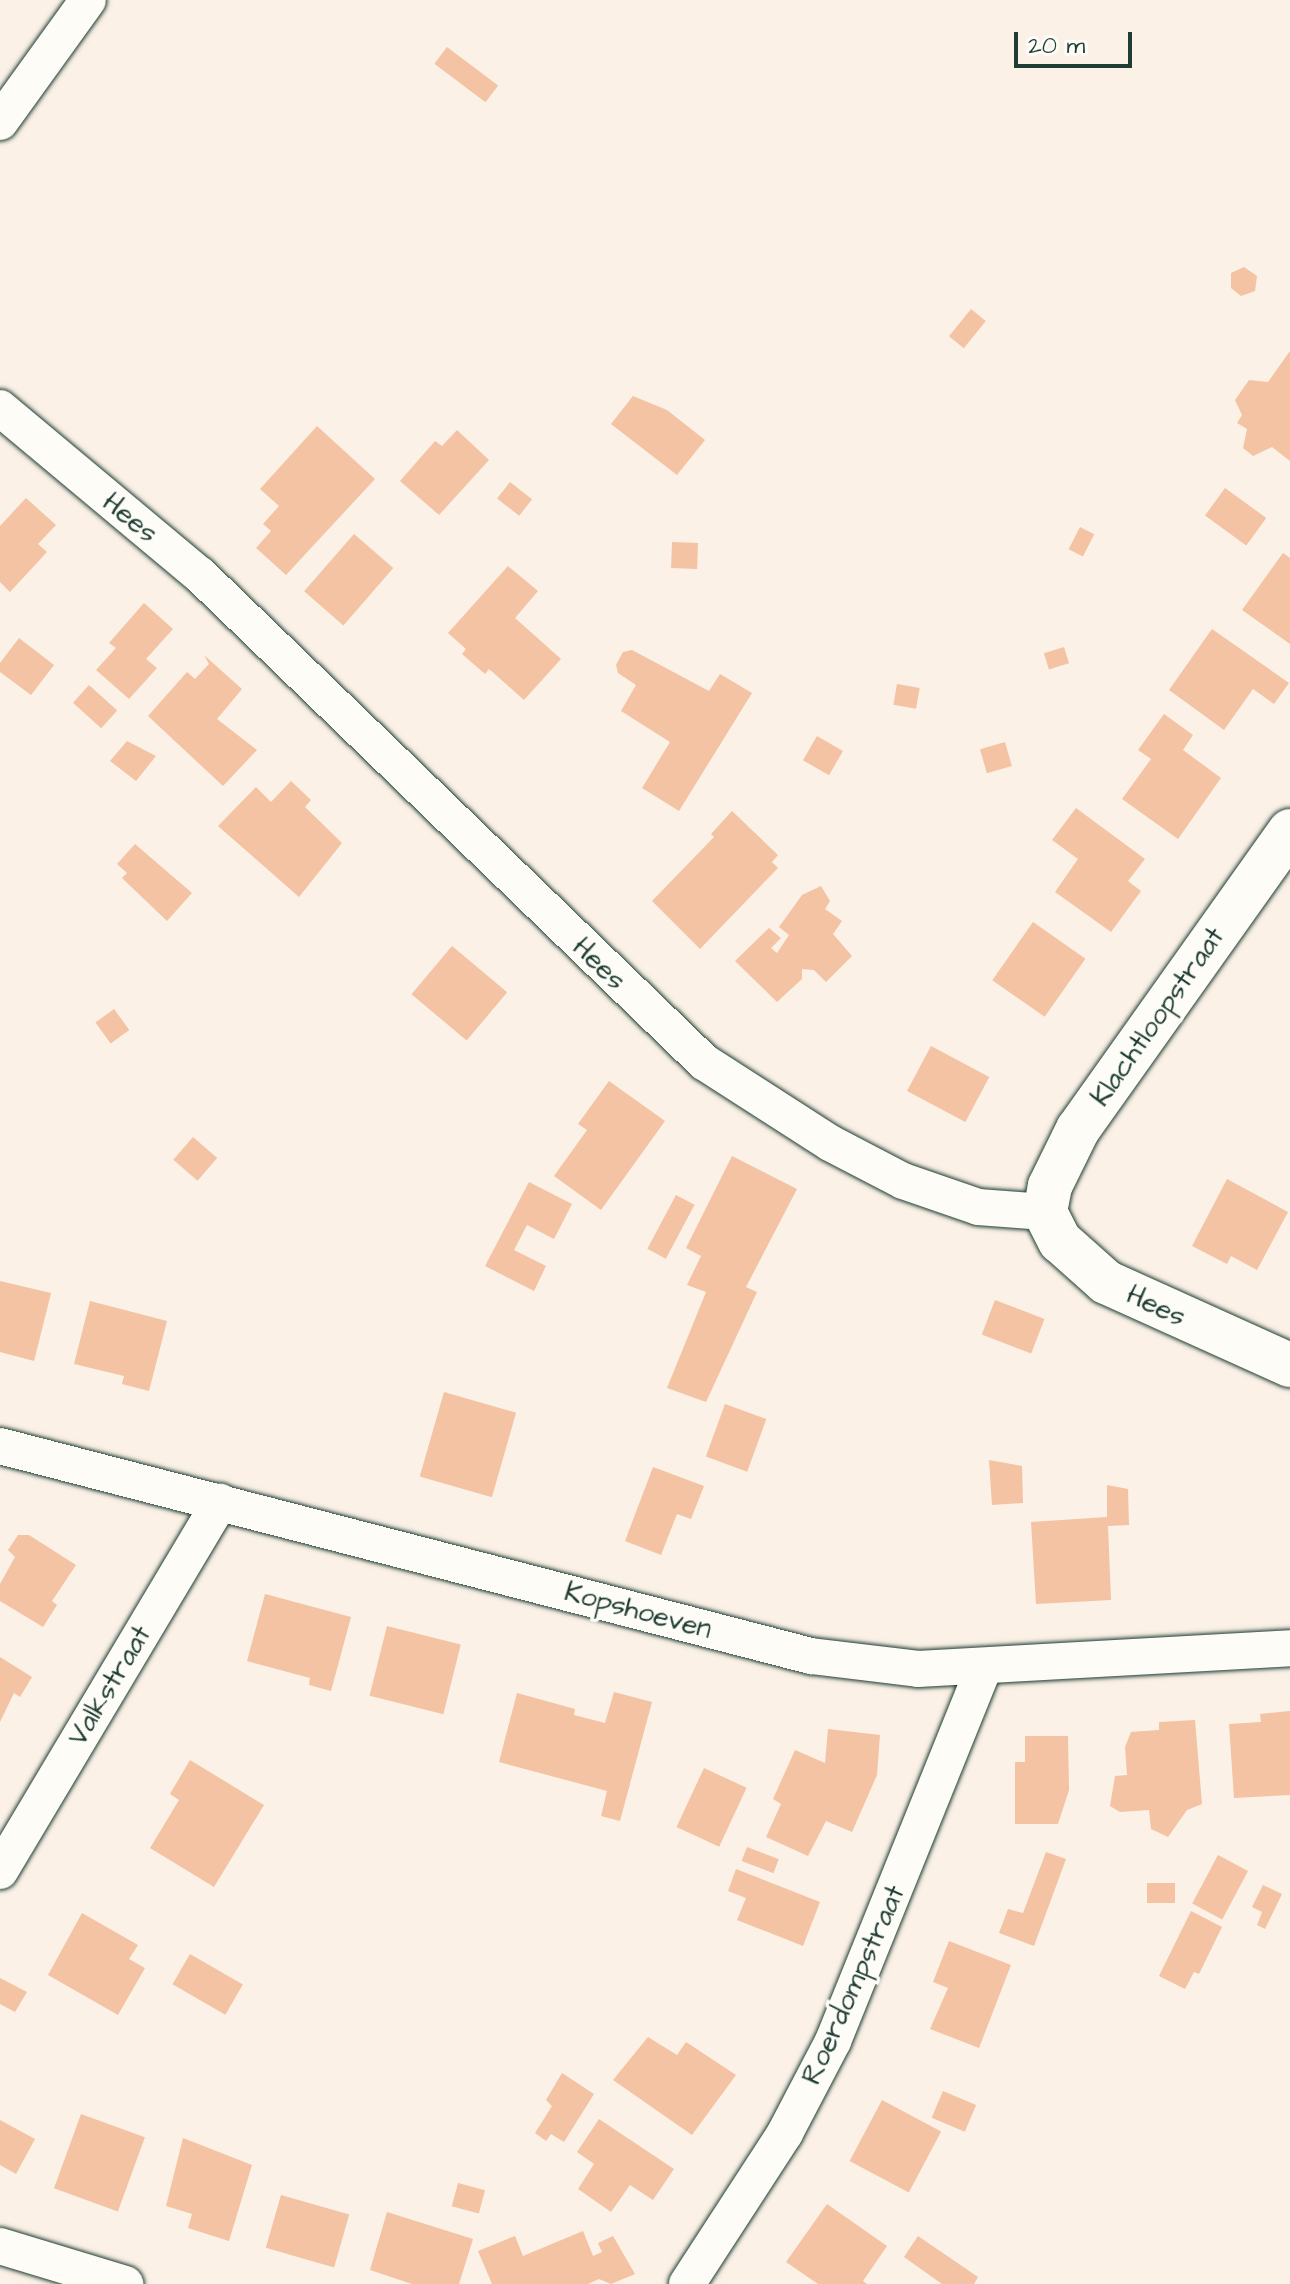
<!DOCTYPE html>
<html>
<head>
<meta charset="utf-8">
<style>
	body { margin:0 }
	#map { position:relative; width:1290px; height:2284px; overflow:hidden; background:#fbf1e6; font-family:"Architects Daughter",sans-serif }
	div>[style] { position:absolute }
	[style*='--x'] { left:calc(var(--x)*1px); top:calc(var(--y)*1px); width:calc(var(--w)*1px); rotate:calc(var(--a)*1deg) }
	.building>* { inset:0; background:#f3c3a3; transform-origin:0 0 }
	.roads { filter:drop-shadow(0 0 2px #1f3d34) drop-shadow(0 0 2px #1f3d34) }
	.street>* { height:36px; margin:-18px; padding:0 18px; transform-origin:18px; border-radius:18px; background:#fdfcf7 }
	.secondary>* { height:44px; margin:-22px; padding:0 22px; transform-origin:22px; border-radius:22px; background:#fdfcf7 }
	span { translate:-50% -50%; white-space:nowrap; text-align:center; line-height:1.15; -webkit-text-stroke:7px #fdfcf7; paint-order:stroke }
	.street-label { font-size:28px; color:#1f3d34 }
	.scale { position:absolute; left:1014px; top:32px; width:118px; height:36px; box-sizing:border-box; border:4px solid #1f3d34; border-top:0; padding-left:10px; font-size:24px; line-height:28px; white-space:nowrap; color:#1f3d34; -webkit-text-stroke:6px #fdfcf7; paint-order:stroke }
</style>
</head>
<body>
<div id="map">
	<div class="building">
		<div style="left:447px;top:47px;width:64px;height:21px;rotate:37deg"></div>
		<div style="clip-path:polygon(1244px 267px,1257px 276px,1255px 291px,1241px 296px,1231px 288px,1231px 273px)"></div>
		<div style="left:971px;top:309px;width:19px;height:35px;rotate:39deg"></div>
		<div style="clip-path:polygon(1290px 351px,1290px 461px,1272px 447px,1253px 456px,1243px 448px,1247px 429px,1237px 423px,1242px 415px,1235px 400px,1249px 380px,1268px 382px)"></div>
		<div style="clip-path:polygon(633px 396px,667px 410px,705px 440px,677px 475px,611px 424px)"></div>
		<div style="clip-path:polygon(317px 426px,375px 479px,286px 575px,256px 548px,271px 531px,263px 524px,279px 506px,260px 489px)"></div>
		<div style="clip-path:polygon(457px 430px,489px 460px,439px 515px,400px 481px,435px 441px,442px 446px)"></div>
		<div style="left:510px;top:482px;width:28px;height:21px;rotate:38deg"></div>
		<div style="left:1225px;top:488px;width:51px;height:34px;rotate:36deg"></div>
		<div style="clip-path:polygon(26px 498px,56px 525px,38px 544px,47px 552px,10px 592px,0 582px,0 526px)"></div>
		<div style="left:1080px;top:527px;width:16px;height:25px;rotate:27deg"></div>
		<div style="left:354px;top:534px;width:52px;height:76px;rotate:41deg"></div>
		<div style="left:672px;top:542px;width:26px;height:26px;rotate:2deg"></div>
		<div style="clip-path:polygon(1283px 553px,1290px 558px,1290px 644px,1242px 610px)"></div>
		<div style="clip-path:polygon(508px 566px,538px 591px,515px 618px,561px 659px,524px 700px,489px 669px,485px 674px,462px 654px,466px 649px,448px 633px)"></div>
		<div style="clip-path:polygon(144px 603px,173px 629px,146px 659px,157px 668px,129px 699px,96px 670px,116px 648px,109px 643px)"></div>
		<div style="clip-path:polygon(1212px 629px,1289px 683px,1274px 704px,1253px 689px,1224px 730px,1169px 690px)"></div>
		<div style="clip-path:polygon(19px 638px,54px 665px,31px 695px,0 672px,0 663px)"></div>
		<div style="left:1064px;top:647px;width:17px;height:21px;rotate:73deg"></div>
		<div style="clip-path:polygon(632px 650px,709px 691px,720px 674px,752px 693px,679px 811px,642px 788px,670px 742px,621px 711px,636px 685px,618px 673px,616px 665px,623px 652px)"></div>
		<div style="clip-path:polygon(204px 655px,242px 689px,217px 719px,257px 750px,223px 786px,148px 716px,187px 672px,195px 679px,209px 664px)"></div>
		<div style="left:897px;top:684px;width:23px;height:21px;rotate:10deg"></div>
		<div style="left:89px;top:685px;width:38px;height:24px;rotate:42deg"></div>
		<div style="clip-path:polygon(1164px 714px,1193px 735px,1183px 750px,1221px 778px,1178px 839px,1122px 799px,1151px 759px,1138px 750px)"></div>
		<div style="left:817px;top:736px;width:30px;height:28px;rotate:30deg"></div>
		<div style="clip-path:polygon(127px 741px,156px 756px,136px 781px,110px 761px)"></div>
		<div style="left:1005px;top:742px;width:25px;height:26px;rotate:74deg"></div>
		<div style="clip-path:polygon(291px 781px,311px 800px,305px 807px,342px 843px,299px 897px,218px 826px,256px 787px,271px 802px)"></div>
		<div style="clip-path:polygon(1076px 808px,1145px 859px,1128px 881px,1141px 891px,1111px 932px,1055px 892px,1078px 859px,1052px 840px)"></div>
		<div style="clip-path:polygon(732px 811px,778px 855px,772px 862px,778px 868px,700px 949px,652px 901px,714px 837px,711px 834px)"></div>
		<div style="clip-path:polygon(135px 844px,192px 893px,167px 921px,122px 878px,127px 873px,117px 864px)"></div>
		<div style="clip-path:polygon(821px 886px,830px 901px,825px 909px,842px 921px,833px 934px,852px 956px,826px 982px,814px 970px,802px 969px,802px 979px,777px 1002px,735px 961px,769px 928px,781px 938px,771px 948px,777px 953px,789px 935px,779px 927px,802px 895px)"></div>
		<div style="left:1033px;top:922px;width:64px;height:71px;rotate:35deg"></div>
		<div style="left:452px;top:946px;width:72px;height:63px;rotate:40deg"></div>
		<div style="left:114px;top:1009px;width:26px;height:23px;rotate:54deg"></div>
		<div style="left:931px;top:1046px;width:66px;height:51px;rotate:28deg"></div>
		<div style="clip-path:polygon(609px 1081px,665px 1121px,601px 1210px,554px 1176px,587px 1130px,578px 1124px)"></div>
		<div style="left:193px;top:1137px;width:32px;height:30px;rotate:41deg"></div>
		<div style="clip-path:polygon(732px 1156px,797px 1189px,746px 1287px,757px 1292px,706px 1402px,667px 1388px,706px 1292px,687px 1285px,701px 1256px,686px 1248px)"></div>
		<div style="clip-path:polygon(1227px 1179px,1288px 1212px,1257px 1270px,1231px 1256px,1227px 1264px,1192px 1246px)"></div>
		<div style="clip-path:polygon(529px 1182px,572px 1204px,554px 1239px,527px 1225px,514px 1250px,546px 1266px,534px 1291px,485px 1266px)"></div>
		<div style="left:676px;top:1195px;width:21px;height:61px;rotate:28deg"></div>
		<div style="clip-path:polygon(0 1281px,51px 1293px,34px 1361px,0 1352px)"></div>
		<div style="left:995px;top:1300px;width:53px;height:37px;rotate:21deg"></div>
		<div style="clip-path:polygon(90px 1301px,167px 1321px,149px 1391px,122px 1384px,124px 1376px,74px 1364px)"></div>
		<div style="left:444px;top:1392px;width:75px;height:88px;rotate:16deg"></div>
		<div style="left:725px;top:1404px;width:44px;height:56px;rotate:20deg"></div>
		<div style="clip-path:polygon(989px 1460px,1022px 1466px,1023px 1503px,992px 1505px)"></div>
		<div style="clip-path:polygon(653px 1467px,704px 1486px,691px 1519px,677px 1514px,661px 1555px,625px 1541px)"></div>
		<div style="clip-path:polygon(1107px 1485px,1128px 1489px,1129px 1525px,1108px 1526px,1111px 1600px,1036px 1604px,1031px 1522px,1107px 1517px)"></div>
		<div style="clip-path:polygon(18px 1535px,29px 1535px,76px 1565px,52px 1601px,57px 1605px,43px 1627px,0 1601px,0 1584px,15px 1557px,8px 1550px)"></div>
		<div style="clip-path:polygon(265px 1594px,351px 1617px,331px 1691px,309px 1685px,310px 1678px,247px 1661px)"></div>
		<div style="left:387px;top:1626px;width:76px;height:72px;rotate:14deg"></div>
		<div style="clip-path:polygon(0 1657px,32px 1677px,20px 1697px,14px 1693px,0 1722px)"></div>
		<div style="clip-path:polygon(614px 1692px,652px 1702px,620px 1821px,601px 1816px,607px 1791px,499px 1762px,517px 1693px,575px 1709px,574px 1715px,605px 1723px)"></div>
		<div style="clip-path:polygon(1290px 1711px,1290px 1795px,1234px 1798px,1229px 1724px,1261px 1722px,1260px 1714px)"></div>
		<div style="clip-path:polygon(1195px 1720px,1202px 1804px,1187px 1810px,1168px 1837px,1151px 1829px,1149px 1810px,1120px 1812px,1110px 1806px,1115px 1776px,1127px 1775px,1125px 1747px,1131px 1732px,1159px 1730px,1159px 1722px)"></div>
		<div style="clip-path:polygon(828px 1729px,880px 1735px,877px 1775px,852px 1832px,826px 1821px,808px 1856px,766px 1837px,781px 1804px,773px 1799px,795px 1750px,825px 1763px)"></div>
		<div style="clip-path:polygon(1025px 1736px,1068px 1736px,1069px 1790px,1058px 1824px,1015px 1824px,1015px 1762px,1025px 1762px)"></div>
		<div style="clip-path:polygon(190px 1760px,264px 1805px,214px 1887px,150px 1848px,179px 1800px,170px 1794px)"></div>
		<div style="left:704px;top:1768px;width:47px;height:65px;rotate:25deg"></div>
		<div style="left:747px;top:1847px;width:34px;height:15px;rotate:21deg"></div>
		<div style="clip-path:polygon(1046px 1852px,1066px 1859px,1034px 1946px,999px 1933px,1008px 1909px,1023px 1913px)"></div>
		<div style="left:1218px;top:1855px;width:34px;height:55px;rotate:28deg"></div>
		<div style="clip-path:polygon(736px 1869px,820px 1902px,803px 1946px,737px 1920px,746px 1898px,728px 1891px)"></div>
		<div style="left:1147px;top:1883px;width:28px;height:20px"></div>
		<div style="clip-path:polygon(1263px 1885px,1282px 1894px,1265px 1929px,1257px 1925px,1262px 1912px,1252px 1907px)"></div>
		<div style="clip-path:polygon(1191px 1911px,1222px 1927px,1199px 1974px,1194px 1972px,1185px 1989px,1159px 1976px)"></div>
		<div style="clip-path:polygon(82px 1913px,138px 1945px,129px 1959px,145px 1968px,118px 2015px,48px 1975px)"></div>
		<div style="clip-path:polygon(949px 1941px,1011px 1965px,979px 2048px,930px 2029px,948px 1988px,933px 1982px)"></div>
		<div style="left:190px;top:1954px;width:61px;height:35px;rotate:30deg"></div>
		<div style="clip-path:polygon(0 1978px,27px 1992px,15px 2012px,0 2004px)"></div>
		<div style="clip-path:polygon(648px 2037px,677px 2055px,686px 2042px,736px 2075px,692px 2135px,613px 2080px)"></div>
		<div style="clip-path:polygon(562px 2073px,594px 2094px,564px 2142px,551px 2134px,546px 2141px,535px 2133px,552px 2106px,546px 2100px)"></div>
		<div style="left:943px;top:2091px;width:36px;height:29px;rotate:23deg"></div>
		<div style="left:882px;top:2100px;width:67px;height:69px;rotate:28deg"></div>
		<div style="left:81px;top:2114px;width:68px;height:79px;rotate:20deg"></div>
		<div style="clip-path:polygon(599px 2119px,674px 2169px,653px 2200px,630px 2185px,611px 2212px,578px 2189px,594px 2164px,577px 2152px)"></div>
		<div style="clip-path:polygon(0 2120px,35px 2139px,16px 2174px,0 2165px)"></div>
		<div style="clip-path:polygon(183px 2138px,252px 2165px,229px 2241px,188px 2228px,192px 2214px,166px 2206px)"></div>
		<div style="left:458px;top:2183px;width:28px;height:24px;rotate:15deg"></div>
		<div style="left:281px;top:2195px;width:71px;height:55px;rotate:16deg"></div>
		<div style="clip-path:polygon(827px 2204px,887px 2246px,863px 2281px,867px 2284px,818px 2284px,786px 2262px)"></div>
		<div style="clip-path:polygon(387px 2212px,473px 2239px,459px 2284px,412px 2284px,370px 2270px)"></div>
		<div style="clip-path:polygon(583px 2231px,593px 2256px,602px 2252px,598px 2243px,613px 2236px,635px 2274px,611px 2284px,599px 2279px,588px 2284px,492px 2284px,478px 2251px,515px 2236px,523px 2256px)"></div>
		<div style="clip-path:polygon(918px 2236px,978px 2277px,974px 2284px,942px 2284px,904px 2257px)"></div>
	</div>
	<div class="roads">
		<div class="street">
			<div style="--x:0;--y:122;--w:150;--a:-54.2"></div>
			<div style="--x:0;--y:408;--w:261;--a:39.9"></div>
			<div style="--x:200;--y:575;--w:701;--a:44.02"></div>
			<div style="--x:704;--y:1062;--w:150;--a:32.7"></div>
			<div style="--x:830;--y:1143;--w:82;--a:27.5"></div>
			<div style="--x:903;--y:1181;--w:79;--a:19.1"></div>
			<div style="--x:978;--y:1207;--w:67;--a:4.3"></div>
			<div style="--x:0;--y:1446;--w:838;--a:14.52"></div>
			<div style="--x:811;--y:1656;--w:108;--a:6.9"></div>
			<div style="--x:918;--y:1669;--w:373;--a:-3.2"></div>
			<div style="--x:0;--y:1871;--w:430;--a:-59.2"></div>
			<div style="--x:0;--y:2246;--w:131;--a:16.9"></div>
			<div style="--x:687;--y:2284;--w:180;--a:-57"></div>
			<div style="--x:785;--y:2133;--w:104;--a:-62.4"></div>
			<div style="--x:833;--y:2041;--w:403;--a:-68"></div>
		</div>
		<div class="secondary">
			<div style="--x:1290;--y:831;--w:366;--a:125.4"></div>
			<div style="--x:1078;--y:1129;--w:64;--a:116.2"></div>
			<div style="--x:1050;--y:1186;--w:26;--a:101"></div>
			<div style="--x:1045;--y:1212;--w:33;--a:63"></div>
			<div style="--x:1060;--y:1241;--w:62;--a:41.7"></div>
			<div style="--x:1106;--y:1282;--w:202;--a:24.3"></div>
		</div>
	</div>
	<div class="street-label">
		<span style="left:130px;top:518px;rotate:39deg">Hees</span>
		<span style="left:599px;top:964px;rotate:44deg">Hees</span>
		<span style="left:1158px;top:1017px;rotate:-55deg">Klachtloopstraat</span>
		<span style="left:1156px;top:1306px;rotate:25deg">Hees</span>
		<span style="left:638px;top:1611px;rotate:15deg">Kopshoeven</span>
		<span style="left:110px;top:1686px;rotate:-59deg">Valkstraat</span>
		<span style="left:854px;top:1985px;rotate:-66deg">Roerdompstraat</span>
	</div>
	<div class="scale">20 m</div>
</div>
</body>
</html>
